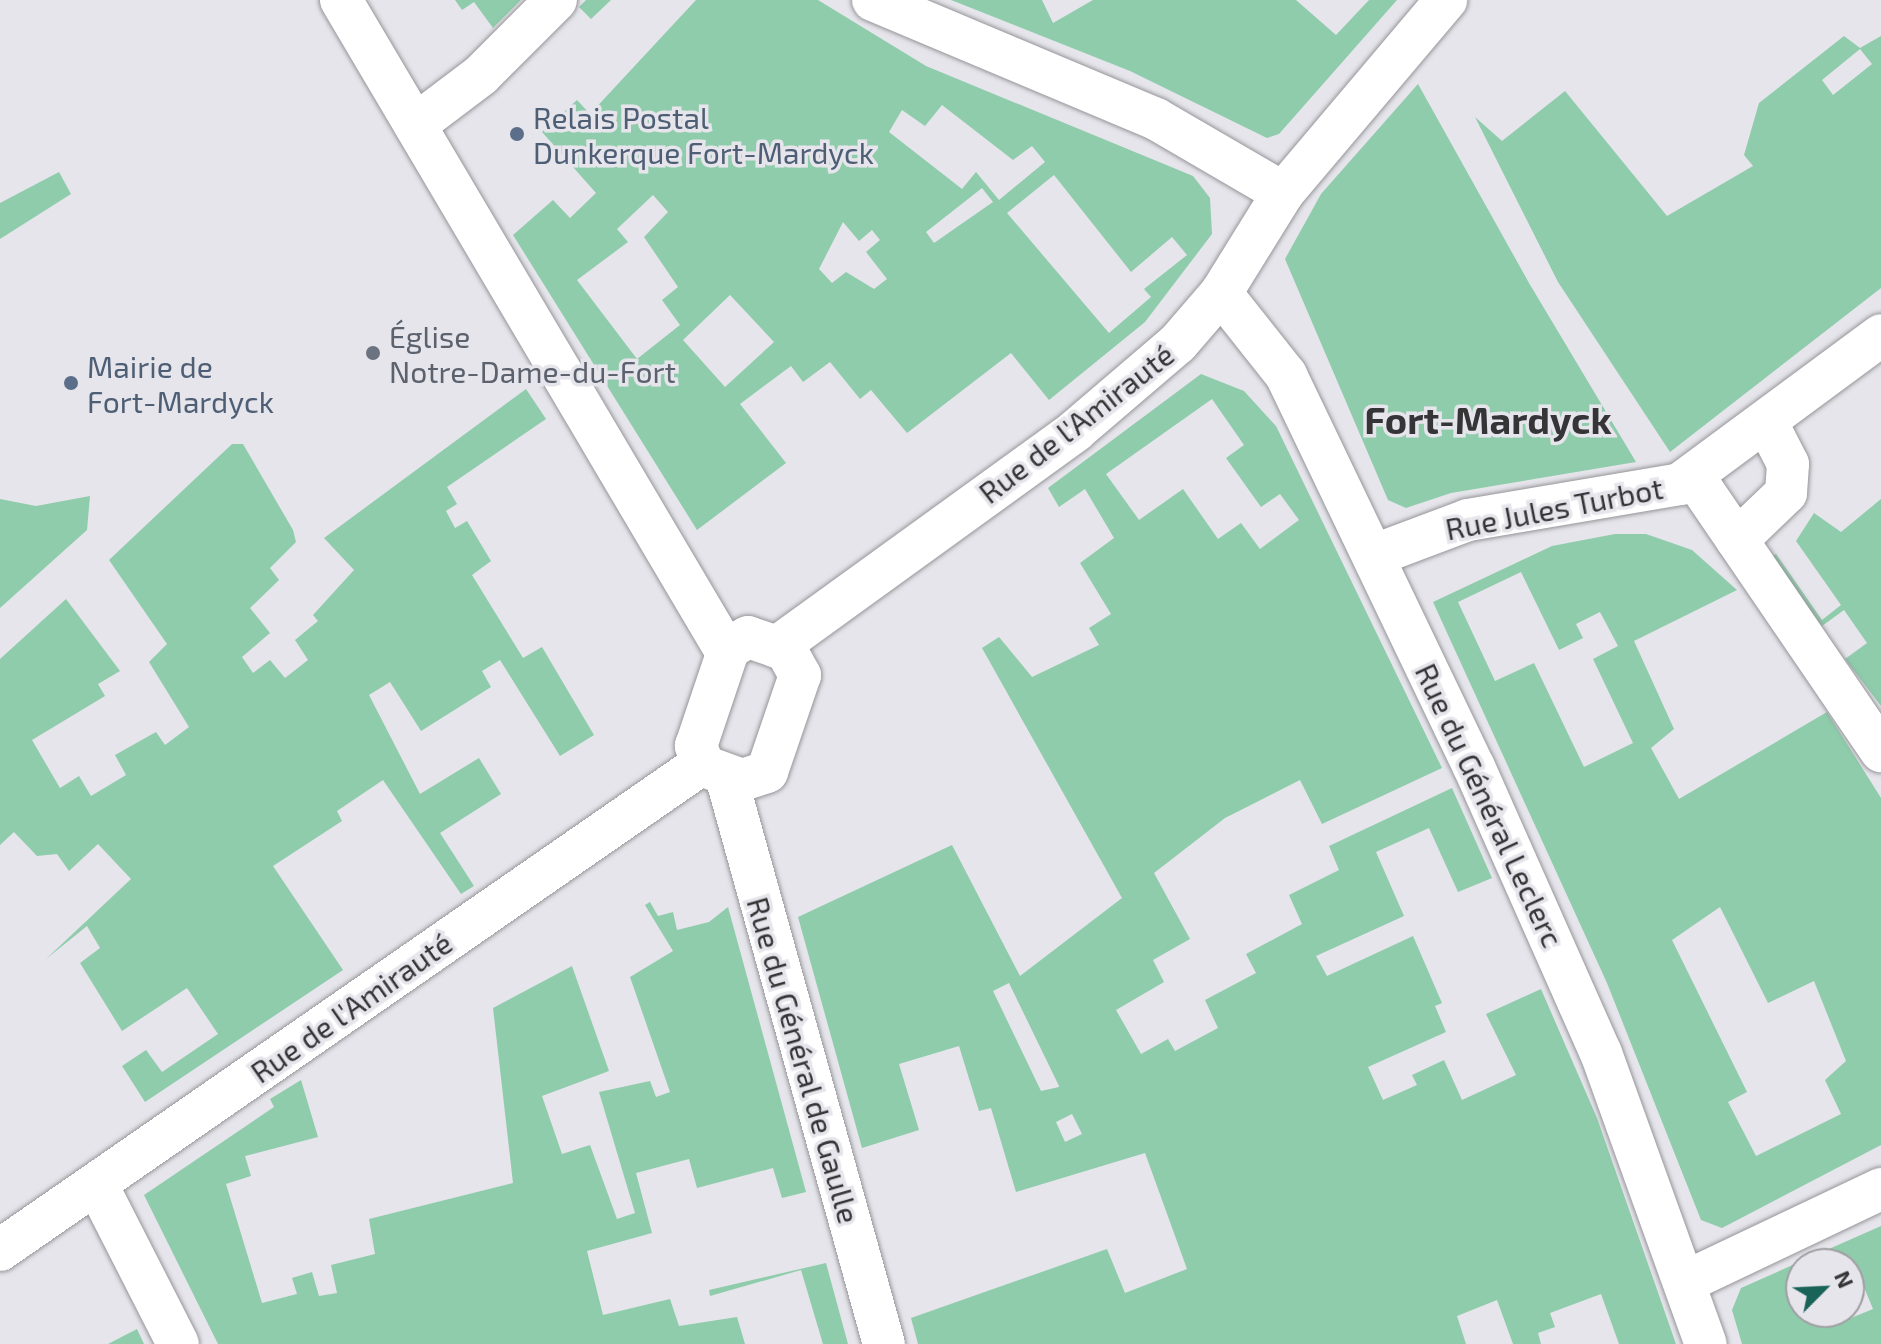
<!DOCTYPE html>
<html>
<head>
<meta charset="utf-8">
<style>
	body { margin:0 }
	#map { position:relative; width:1881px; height:1344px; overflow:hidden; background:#e5e5eb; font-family:"Exo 2",sans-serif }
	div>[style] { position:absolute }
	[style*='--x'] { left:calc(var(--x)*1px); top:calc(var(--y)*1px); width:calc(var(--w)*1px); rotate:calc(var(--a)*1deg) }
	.green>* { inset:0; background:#8fccab }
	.roads { filter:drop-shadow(0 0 2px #95959a) drop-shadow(0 0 2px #95959a) }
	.street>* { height:42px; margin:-21px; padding:0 21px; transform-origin:21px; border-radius:21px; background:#fff }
	.dots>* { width:22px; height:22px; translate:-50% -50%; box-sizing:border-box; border:4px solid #e5e5eb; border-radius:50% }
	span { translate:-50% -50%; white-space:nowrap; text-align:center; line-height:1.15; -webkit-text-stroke:7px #e5e5eb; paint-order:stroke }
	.service-label { font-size:30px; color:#4e5e75 }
	.left { translate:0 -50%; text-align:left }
	.worship-label { font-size:30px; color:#5b616d }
	.street-label { font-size:30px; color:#353537 }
	.district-label { font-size:38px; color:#353537; font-weight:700 }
	.north { position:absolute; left:1785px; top:1248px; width:80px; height:80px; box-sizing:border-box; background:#e5e5eb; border:2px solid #9f9fa3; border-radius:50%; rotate:66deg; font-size:22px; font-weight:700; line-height:32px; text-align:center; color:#353537 }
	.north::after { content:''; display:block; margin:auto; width:28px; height:36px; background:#1a6358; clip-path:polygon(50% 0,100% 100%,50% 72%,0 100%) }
</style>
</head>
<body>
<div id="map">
	<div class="green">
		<div style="clip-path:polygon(455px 0,521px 0,493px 28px,474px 2px,462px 10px)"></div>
		<div style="clip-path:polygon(586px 0,611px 0,591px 19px,579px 7px)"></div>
		<div style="clip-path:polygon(evenodd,696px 0,818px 0,926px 66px,1193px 176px,1210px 198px,1212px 234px,1145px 322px,1049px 400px,1011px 353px,907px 433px,871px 390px,860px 399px,830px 362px,803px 382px,791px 366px,740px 404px,786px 463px,697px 530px,513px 235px,553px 200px,570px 218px,596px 193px,542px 132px,577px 100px,590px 114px,696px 0,942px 105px,1013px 160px,1032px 146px,1045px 162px,999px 200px,976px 172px,962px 189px,889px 132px,902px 110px,925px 126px,942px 105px,696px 0,1054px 175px,1131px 272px,1172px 237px,1187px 255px,1144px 289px,1151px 297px,1109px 333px,1007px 213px,1054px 175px,696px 0,982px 188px,993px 202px,934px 243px,926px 232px,982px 188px,696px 0,653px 195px,668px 212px,644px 237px,678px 287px,662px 300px,680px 325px,637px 359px,577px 280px,628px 242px,617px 229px,653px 195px,696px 0,843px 222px,859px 241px,872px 230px,880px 240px,866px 252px,887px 279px,874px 289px,846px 272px,832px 283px,819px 269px,843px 222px,696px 0,730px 295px,774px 342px,725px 387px,683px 340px,730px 295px)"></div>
		<div style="clip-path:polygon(951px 0,1042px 0,1053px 23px,1093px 0,1296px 0,1336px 35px,1369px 0,1397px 0,1279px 134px,1267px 138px,1130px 71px)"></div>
		<div style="clip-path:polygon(evenodd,1844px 36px,1860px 48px,1881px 36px,1881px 288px,1670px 452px,1558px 282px,1475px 117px,1502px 141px,1565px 91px,1667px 216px,1753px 166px,1744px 155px,1759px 103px,1844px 36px,1860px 49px,1872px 64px,1833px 95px,1822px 80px,1860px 49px)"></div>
		<div style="clip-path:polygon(1418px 84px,1529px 283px,1636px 462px,1451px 493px,1406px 508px,1388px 500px,1285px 259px,1321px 194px)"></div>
		<div style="clip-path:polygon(59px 172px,71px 194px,0 239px,0 203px)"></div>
		<div style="clip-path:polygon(evenodd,1201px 374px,1244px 391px,1276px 426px,1442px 768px,1322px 824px,1300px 780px,1225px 818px,1154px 873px,1190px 939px,1153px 960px,1164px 982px,1116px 1010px,1141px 1054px,1168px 1039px,1175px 1051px,1218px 1028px,1205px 1000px,1256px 973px,1246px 954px,1302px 924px,1289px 895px,1339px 870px,1329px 846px,1452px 788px,1492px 878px,1458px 892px,1429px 828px,1376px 852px,1404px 916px,1316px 956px,1327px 976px,1413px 936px,1442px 1003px,1435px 1006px,1446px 1032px,1368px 1067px,1383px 1100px,1417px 1085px,1412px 1075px,1444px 1060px,1462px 1100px,1516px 1075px,1486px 1014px,1541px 989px,1597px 1118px,1676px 1344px,1619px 1344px,1601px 1294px,1550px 1313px,1555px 1327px,1538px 1333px,1541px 1344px,1513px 1344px,1497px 1300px,1457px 1316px,1466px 1344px,918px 1344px,911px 1318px,1107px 1249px,1125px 1293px,1187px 1269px,1145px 1153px,1016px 1192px,991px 1108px,979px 1111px,959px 1046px,899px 1064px,919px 1130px,862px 1148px,798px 917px,952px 845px,1020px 976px,1122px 898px,982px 648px,999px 637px,1032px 677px,1099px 645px,1089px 628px,1111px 614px,1080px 563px,1114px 538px,1085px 489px,1059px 507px,1048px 488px,1201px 374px,1212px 399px,1244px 445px,1226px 458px,1261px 507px,1280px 494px,1299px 520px,1260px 549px,1241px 523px,1218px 539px,1183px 489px,1139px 520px,1106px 474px,1212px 399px,1201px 374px,1009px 983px,1059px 1086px,1059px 1087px,1041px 1091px,993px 991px,1009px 983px,1201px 374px,1072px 1114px,1082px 1134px,1065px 1142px,1056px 1122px,1072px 1114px)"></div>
		<div style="clip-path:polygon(526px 389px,546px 419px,447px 487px,457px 504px,446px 511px,455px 528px,467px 521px,491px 561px,472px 575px,523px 658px,542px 647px,594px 735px,560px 756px,500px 660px,482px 671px,491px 687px,421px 731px,390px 682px,369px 695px,420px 794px,479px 758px,501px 794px,440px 833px,474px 886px,461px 894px,383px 780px,337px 811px,342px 821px,273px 866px,343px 970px,145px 1102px,122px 1066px,146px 1050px,162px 1072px,218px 1034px,187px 988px,122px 1031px,80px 963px,100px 948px,87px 926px,46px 959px,131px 879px,98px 844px,69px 871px,57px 854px,37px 856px,14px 832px,0 845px,0 659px,66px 599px,120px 671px,98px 684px,105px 696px,32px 740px,60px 788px,79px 776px,91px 796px,126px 775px,115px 755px,156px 732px,165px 745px,189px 727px,149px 662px,167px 644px,109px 560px,232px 444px,243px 444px,293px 530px,296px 542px,270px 568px,279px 580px,250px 608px,270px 633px,242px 657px,253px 673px,270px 660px,285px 678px,308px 660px,295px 640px,318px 621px,313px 615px,354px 570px,324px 538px)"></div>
		<div style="clip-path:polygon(90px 496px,87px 530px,0 608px,0 499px,36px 506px)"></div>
		<div style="clip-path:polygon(1881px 499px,1881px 706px,1845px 659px,1867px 643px,1844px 610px,1822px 626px,1771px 557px,1776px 554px,1822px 620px,1841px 605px,1796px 541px,1814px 513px,1841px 532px)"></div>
		<div style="clip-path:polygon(evenodd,1615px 534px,1646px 534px,1692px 550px,1737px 590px,1634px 641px,1674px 729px,1651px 748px,1679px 799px,1827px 712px,1881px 798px,1881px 1145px,1722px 1228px,1701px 1220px,1607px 983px,1433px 602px,1552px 546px,1615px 534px,1521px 572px,1559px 650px,1583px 638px,1576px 624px,1600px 612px,1618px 646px,1593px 659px,1633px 743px,1584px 767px,1534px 663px,1495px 681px,1458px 602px,1521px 572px,1615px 534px,1720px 907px,1768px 1003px,1814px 981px,1846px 1061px,1825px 1080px,1841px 1114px,1756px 1156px,1728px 1102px,1747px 1092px,1672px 940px,1720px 907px)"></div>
		<div style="clip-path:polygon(650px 902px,658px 916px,673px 912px,677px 930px,709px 922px,728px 907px,806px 1192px,782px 1198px,773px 1168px,697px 1188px,689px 1159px,636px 1173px,652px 1233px,587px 1251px,603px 1315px,670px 1299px,679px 1326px,737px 1317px,745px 1344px,218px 1344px,144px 1195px,274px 1107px,270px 1099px,301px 1080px,318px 1137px,245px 1156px,251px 1176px,226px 1184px,262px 1303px,297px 1294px,292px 1278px,312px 1272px,319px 1296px,337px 1293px,331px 1265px,375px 1254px,369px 1219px,513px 1183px,493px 1008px,572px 966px,609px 1071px,542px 1096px,562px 1154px,590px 1145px,617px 1219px,635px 1213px,599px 1092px,650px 1081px,656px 1097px,670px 1092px,630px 977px,673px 951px,645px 905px)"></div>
		<div style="clip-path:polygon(evenodd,1881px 1226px,1881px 1344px,1742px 1344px,1732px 1310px,1741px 1288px,1881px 1226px,1801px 1264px,1856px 1268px,1873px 1309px,1846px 1320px,1842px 1312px,1801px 1312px,1801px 1264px)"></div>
		<div style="clip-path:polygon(826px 1263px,848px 1344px,823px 1344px,801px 1270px,710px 1296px,709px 1290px)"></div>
		<div style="clip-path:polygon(137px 1329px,144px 1344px,108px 1344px)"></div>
	</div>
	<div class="roads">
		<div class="street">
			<div style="--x:341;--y:0;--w:759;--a:59.41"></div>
			<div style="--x:873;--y:0;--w:307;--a:22.8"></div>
			<div style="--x:1156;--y:119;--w:147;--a:30.2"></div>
			<div style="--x:415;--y:125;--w:83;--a:-37.1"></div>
			<div style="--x:481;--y:75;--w:106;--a:-45"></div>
			<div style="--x:1221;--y:293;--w:105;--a:51.6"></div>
			<div style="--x:1286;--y:375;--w:435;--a:64.4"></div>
			<div style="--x:1474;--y:767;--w:313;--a:66.1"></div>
			<div style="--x:1601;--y:1053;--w:309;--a:70.2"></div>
			<div style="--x:1694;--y:477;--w:332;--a:55.7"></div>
			<div style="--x:1737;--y:540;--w:68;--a:-43.8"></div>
			<div style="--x:1786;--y:493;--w:29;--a:-86"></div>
			<div style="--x:1788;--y:464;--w:46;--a:-117.1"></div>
			<div style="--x:1375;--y:555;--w:99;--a:-20.6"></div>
			<div style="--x:1468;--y:520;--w:215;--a:-9.6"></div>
			<div style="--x:1680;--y:484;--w:250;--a:-36.5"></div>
			<div style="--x:748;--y:637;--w:40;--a:18.9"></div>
			<div style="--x:786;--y:650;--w:29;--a:61"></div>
			<div style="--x:800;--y:675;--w:102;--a:108.8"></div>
			<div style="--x:767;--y:772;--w:26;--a:162"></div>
			<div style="--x:742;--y:780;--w:40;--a:-159.8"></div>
			<div style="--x:704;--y:766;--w:22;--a:-112"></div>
			<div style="--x:696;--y:746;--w:103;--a:-71.4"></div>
			<div style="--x:729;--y:648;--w:22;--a:-30"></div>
			<div style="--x:777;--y:647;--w:368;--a:-35.9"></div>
			<div style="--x:1075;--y:431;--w:135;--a:-40.5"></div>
			<div style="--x:1178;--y:343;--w:66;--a:-49.3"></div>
			<div style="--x:1221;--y:293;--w:118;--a:-58.2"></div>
			<div style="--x:1283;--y:193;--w:253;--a:-49.8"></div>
			<div style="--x:726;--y:776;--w:590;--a:74.46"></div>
			<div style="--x:97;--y:1185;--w:178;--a:63"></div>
			<div style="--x:0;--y:1250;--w:854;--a:-34.7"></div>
			<div style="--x:1685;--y:1282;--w:217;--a:-25.4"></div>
		</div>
	</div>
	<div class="dots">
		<div style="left:517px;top:134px;background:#5c6f8a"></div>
		<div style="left:373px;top:353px;background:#6b7280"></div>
		<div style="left:71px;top:383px;background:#5c6f8a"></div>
	</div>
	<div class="service-label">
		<span class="left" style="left:533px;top:134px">Relais Postal<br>Dunkerque Fort-Mardyck</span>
		<span class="left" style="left:87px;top:383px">Mairie de<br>Fort-Mardyck</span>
	</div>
	<div class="worship-label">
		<span class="left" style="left:389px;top:353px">Église<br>Notre-Dame-du-Fort</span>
	</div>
	<div class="street-label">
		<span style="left:1076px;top:423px;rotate:-38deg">Rue de l'Amirauté</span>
		<span style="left:1554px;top:508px;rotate:-11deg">Rue Jules Turbot</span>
		<span style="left:1490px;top:805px;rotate:65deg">Rue du Général Leclerc</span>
		<span style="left:351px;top:1007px;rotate:-35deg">Rue de l'Amirauté</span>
		<span style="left:804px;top:1060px;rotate:74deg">Rue du Général de Gaulle</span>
	</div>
	<div class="district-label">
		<span style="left:1488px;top:420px">Fort-Mardyck</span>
	</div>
	<div class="north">N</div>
</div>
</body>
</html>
